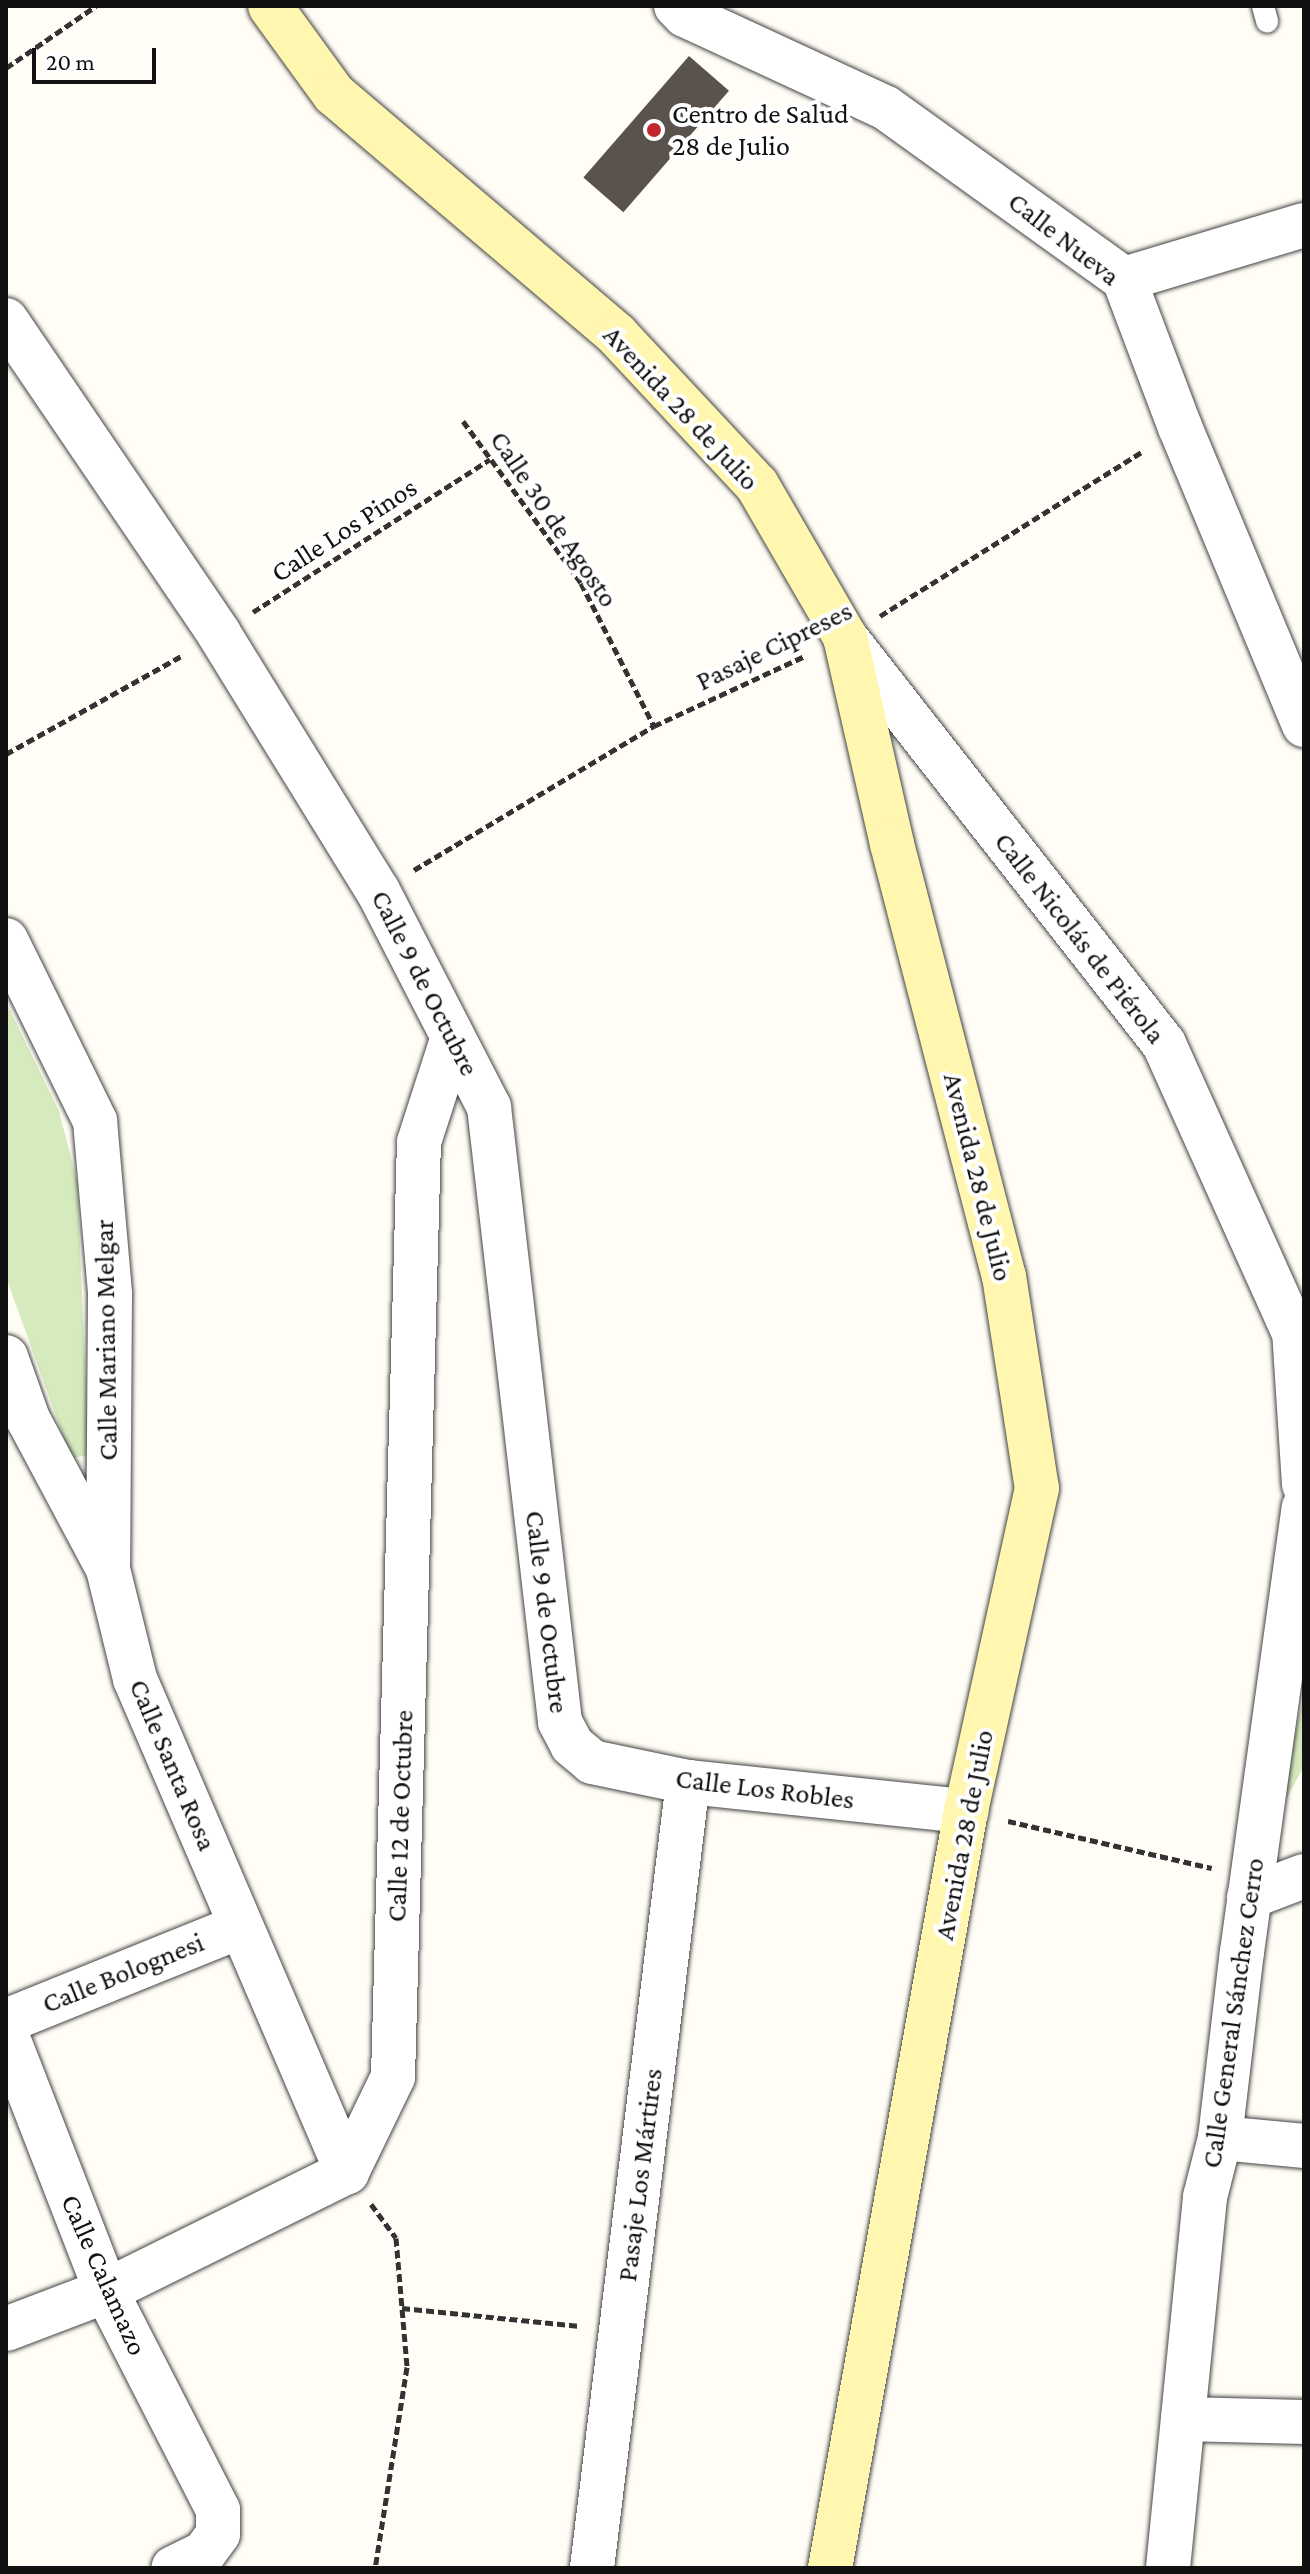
<!DOCTYPE html>
<html>
<head>
<meta charset="utf-8">
<style>
	body { margin:0 }
	#map { position:relative; width:1310px; height:2574px; overflow:hidden; background:#fffdf5; font-family:"Crimson Pro",serif }
	div>[style] { position:absolute }
	[style*='--x'] { left:calc(var(--x)*1px); top:calc(var(--y)*1px); width:calc(var(--w)*1px); rotate:calc(var(--a)*1deg) }
	.green>* { inset:0; background:#d5ebbd }
	.building>* { inset:0; background:#5a524d; transform-origin:0 0 }
	.path>* { height:5px; margin-top:-2.5px; transform-origin:0; background:repeating-linear-gradient(90deg,#333 0 8px,transparent 0 12px) }
	.roads { filter:drop-shadow(0 0 2px #444) drop-shadow(0 0 2px #444) }
	.lane>* { height:22px; margin:-11px; padding:0 11px; transform-origin:11px; border-radius:11px; background:#fff }
	.street>* { height:44px; margin:-22px; padding:0 22px; transform-origin:22px; border-radius:22px; background:#fff }
	.secondary>* { height:44px; margin:-22px; padding:0 22px; transform-origin:22px; border-radius:22px; background:#fff6b0 }
	.dots>* { width:22px; height:22px; translate:-50% -50%; box-sizing:border-box; border:4px solid #fff; border-radius:50% }
	span { translate:-50% -50%; white-space:nowrap; text-align:center; line-height:1.15; -webkit-text-stroke:8px #fff; paint-order:stroke }
	.poi-label { font-size:28px; color:#111 }
	.left { translate:0 -50%; text-align:left }
	.street-label { font-size:28px; color:#111 }
	.frame { position:absolute; inset:0; border:8px solid #111; pointer-events:none }
	.scale { position:absolute; left:32px; top:48px; width:124px; height:36px; box-sizing:border-box; border:4px solid #111; border-top:0; padding-left:10px; font-size:24px; line-height:28px; white-space:nowrap; color:#111; -webkit-text-stroke:6px #fff; paint-order:stroke }
</style>
</head>
<body>
<div id="map">
	<div class="green">
		<div style="clip-path:polygon(6px 1002px,59px 1111px,77px 1181px,89px 1455px,71px 1458px,6px 1277px)"></div>
		<div style="clip-path:polygon(1304px 1695px,1304px 1766px,1275px 1820px)"></div>
	</div>
	<div class="building">
		<div style="left:689px;top:56px;width:53px;height:161px;rotate:41deg"></div>
	</div>
	<div class="path">
		<div style="--x:6;--y:68;--w:109;--a:-34.6"></div>
		<div style="--x:463;--y:421;--w:200;--a:53.9"></div>
		<div style="--x:581;--y:583;--w:161;--a:63"></div>
		<div style="--x:253;--y:612;--w:282;--a:-32.8"></div>
		<div style="--x:880;--y:616;--w:310;--a:-32.1"></div>
		<div style="--x:6;--y:754;--w:203;--a:-29.2"></div>
		<div style="--x:414;--y:870;--w:280;--a:-31"></div>
		<div style="--x:654;--y:726;--w:166;--a:-24.9"></div>
		<div style="--x:1008;--y:1821;--w:209;--a:13"></div>
		<div style="--x:371;--y:2204;--w:42;--a:53.7"></div>
		<div style="--x:396;--y:2238;--w:129;--a:85.1"></div>
		<div style="--x:407;--y:2367;--w:204;--a:99"></div>
		<div style="--x:402;--y:2308;--w:179;--a:5.8"></div>
	</div>
	<div class="roads">
		<div class="lane">
			<div style="--x:1263;--y:6;--w:16;--a:75"></div>
		</div>
		<div class="street">
			<div style="--x:676;--y:6;--w:13;--a:45"></div>
			<div style="--x:685;--y:15;--w:221;--a:24.8"></div>
			<div style="--x:886;--y:108;--w:293;--a:35.7"></div>
			<div style="--x:1124;--y:279;--w:158;--a:69.3"></div>
			<div style="--x:1180;--y:427;--w:323;--a:67.4"></div>
			<div style="--x:1124;--y:279;--w:188;--a:-16.7"></div>
			<div style="--x:6;--y:320;--w:379;--a:55.8"></div>
			<div style="--x:219;--y:634;--w:302;--a:58.3"></div>
			<div style="--x:378;--y:891;--w:243;--a:62.8"></div>
			<div style="--x:489;--y:1107;--w:619;--a:83.41"></div>
			<div style="--x:560;--y:1722;--w:26;--a:62"></div>
			<div style="--x:572;--y:1745;--w:26;--a:40"></div>
			<div style="--x:592;--y:1762;--w:98;--a:11.8"></div>
			<div style="--x:688;--y:1782;--w:280;--a:6"></div>
			<div style="--x:845;--y:637;--w:517;--a:51.91"></div>
			<div style="--x:1164;--y:1044;--w:341;--a:65.8"></div>
			<div style="--x:6;--y:940;--w:202;--a:63.8"></div>
			<div style="--x:95;--y:1121;--w:174;--a:85"></div>
			<div style="--x:110;--y:1294;--w:269;--a:90.4"></div>
			<div style="--x:1294;--y:1330;--w:155;--a:86.3"></div>
			<div style="--x:6;--y:1357;--w:66;--a:70.5"></div>
			<div style="--x:28;--y:1419;--w:170;--a:61.9"></div>
			<div style="--x:108;--y:1569;--w:113;--a:76.2"></div>
			<div style="--x:135;--y:1679;--w:537;--a:66.73"></div>
			<div style="--x:1249;--y:1897;--w:59;--a:-20.9"></div>
			<div style="--x:6;--y:2021;--w:253;--a:-22"></div>
			<div style="--x:6;--y:2033;--w:277;--a:68.8"></div>
			<div style="--x:106;--y:2291;--w:246;--a:62.9"></div>
			<div style="--x:218;--y:2510;--w:24;--a:90"></div>
			<div style="--x:218;--y:2534;--w:24;--a:126"></div>
			<div style="--x:204;--y:2553;--w:34;--a:154"></div>
			<div style="--x:1220;--y:2138;--w:84;--a:5.4"></div>
			<div style="--x:347;--y:2172;--w:106;--a:-64.2"></div>
			<div style="--x:393;--y:2077;--w:935;--a:-88.41"></div>
			<div style="--x:419;--y:1142;--w:107;--a:-72.1"></div>
			<div style="--x:6;--y:2329;--w:107;--a:-20.8"></div>
			<div style="--x:106;--y:2291;--w:269;--a:-26.3"></div>
			<div style="--x:1183;--y:2419;--w:121;--a:1.4"></div>
			<div style="--x:592;--y:2568;--w:792;--a:-83.04"></div>
			<div style="--x:1168;--y:2568;--w:373;--a:-84.3"></div>
			<div style="--x:1205;--y:2197;--w:61;--a:-75.7"></div>
			<div style="--x:1220;--y:2138;--w:187;--a:-83.3"></div>
			<div style="--x:1242;--y:1952;--w:449;--a:-82.1"></div>
		</div>
		<div class="secondary">
			<div style="--x:270;--y:6;--w:109;--a:54"></div>
			<div style="--x:334;--y:94;--w:372;--a:40.4"></div>
			<div style="--x:617;--y:335;--w:205;--a:47"></div>
			<div style="--x:757;--y:485;--w:176;--a:59.9"></div>
			<div style="--x:845;--y:637;--w:212;--a:77.2"></div>
			<div style="--x:892;--y:844;--w:446;--a:75.5"></div>
			<div style="--x:1004;--y:1276;--w:215;--a:81.2"></div>
			<div style="--x:1037;--y:1488;--w:331;--a:102.4"></div>
			<div style="--x:966;--y:1811;--w:769;--a:100.18"></div>
		</div>
	</div>
	<div class="dots">
		<div style="left:654px;top:130px;background:#c4262e"></div>
	</div>
	<div class="poi-label">
		<span class="left" style="left:672px;top:130px">Centro de Salud<br>28 de Julio</span>
	</div>
	<div class="street-label">
		<span style="left:1064px;top:239px;rotate:38deg">Calle Nueva</span>
		<span style="left:681px;top:408px;rotate:47deg">Avenida 28 de Julio</span>
		<span style="left:554px;top:519px;rotate:56deg">Calle 30 de Agosto</span>
		<span style="left:344px;top:530px;rotate:-33deg">Calle Los Pinos</span>
		<span style="left:774px;top:646px;rotate:-26deg">Pasaje Cipreses</span>
		<span style="left:1080px;top:938px;rotate:52deg">Calle Nicolás de Piérola</span>
		<span style="left:425px;top:983px;rotate:63deg">Calle 9 de Octubre</span>
		<span style="left:978px;top:1177px;rotate:76deg">Avenida 28 de Julio</span>
		<span style="left:106px;top:1340px;rotate:-91deg">Calle Mariano Melgar</span>
		<span style="left:547px;top:1612px;rotate:83deg">Calle 9 de Octubre</span>
		<span style="left:173px;top:1765px;rotate:67deg">Calle Santa Rosa</span>
		<span style="left:765px;top:1789px;rotate:7deg">Calle Los Robles</span>
		<span style="left:400px;top:1816px;rotate:-88deg">Calle 12 de Octubre</span>
		<span style="left:964px;top:1835px;rotate:-79deg">Avenida 28 de Julio</span>
		<span style="left:123px;top:1973px;rotate:-22deg">Calle Bolognesi</span>
		<span style="left:1233px;top:2013px;rotate:-82deg">Calle General Sánchez Cerro</span>
		<span style="left:640px;top:2175px;rotate:-83deg">Pasaje Los Mártires</span>
		<span style="left:104px;top:2275px;rotate:66deg">Calle Calamazo</span>
	</div>
	<div class="frame"></div>
	<div class="scale">20 m</div>
</div>
</body>
</html>
